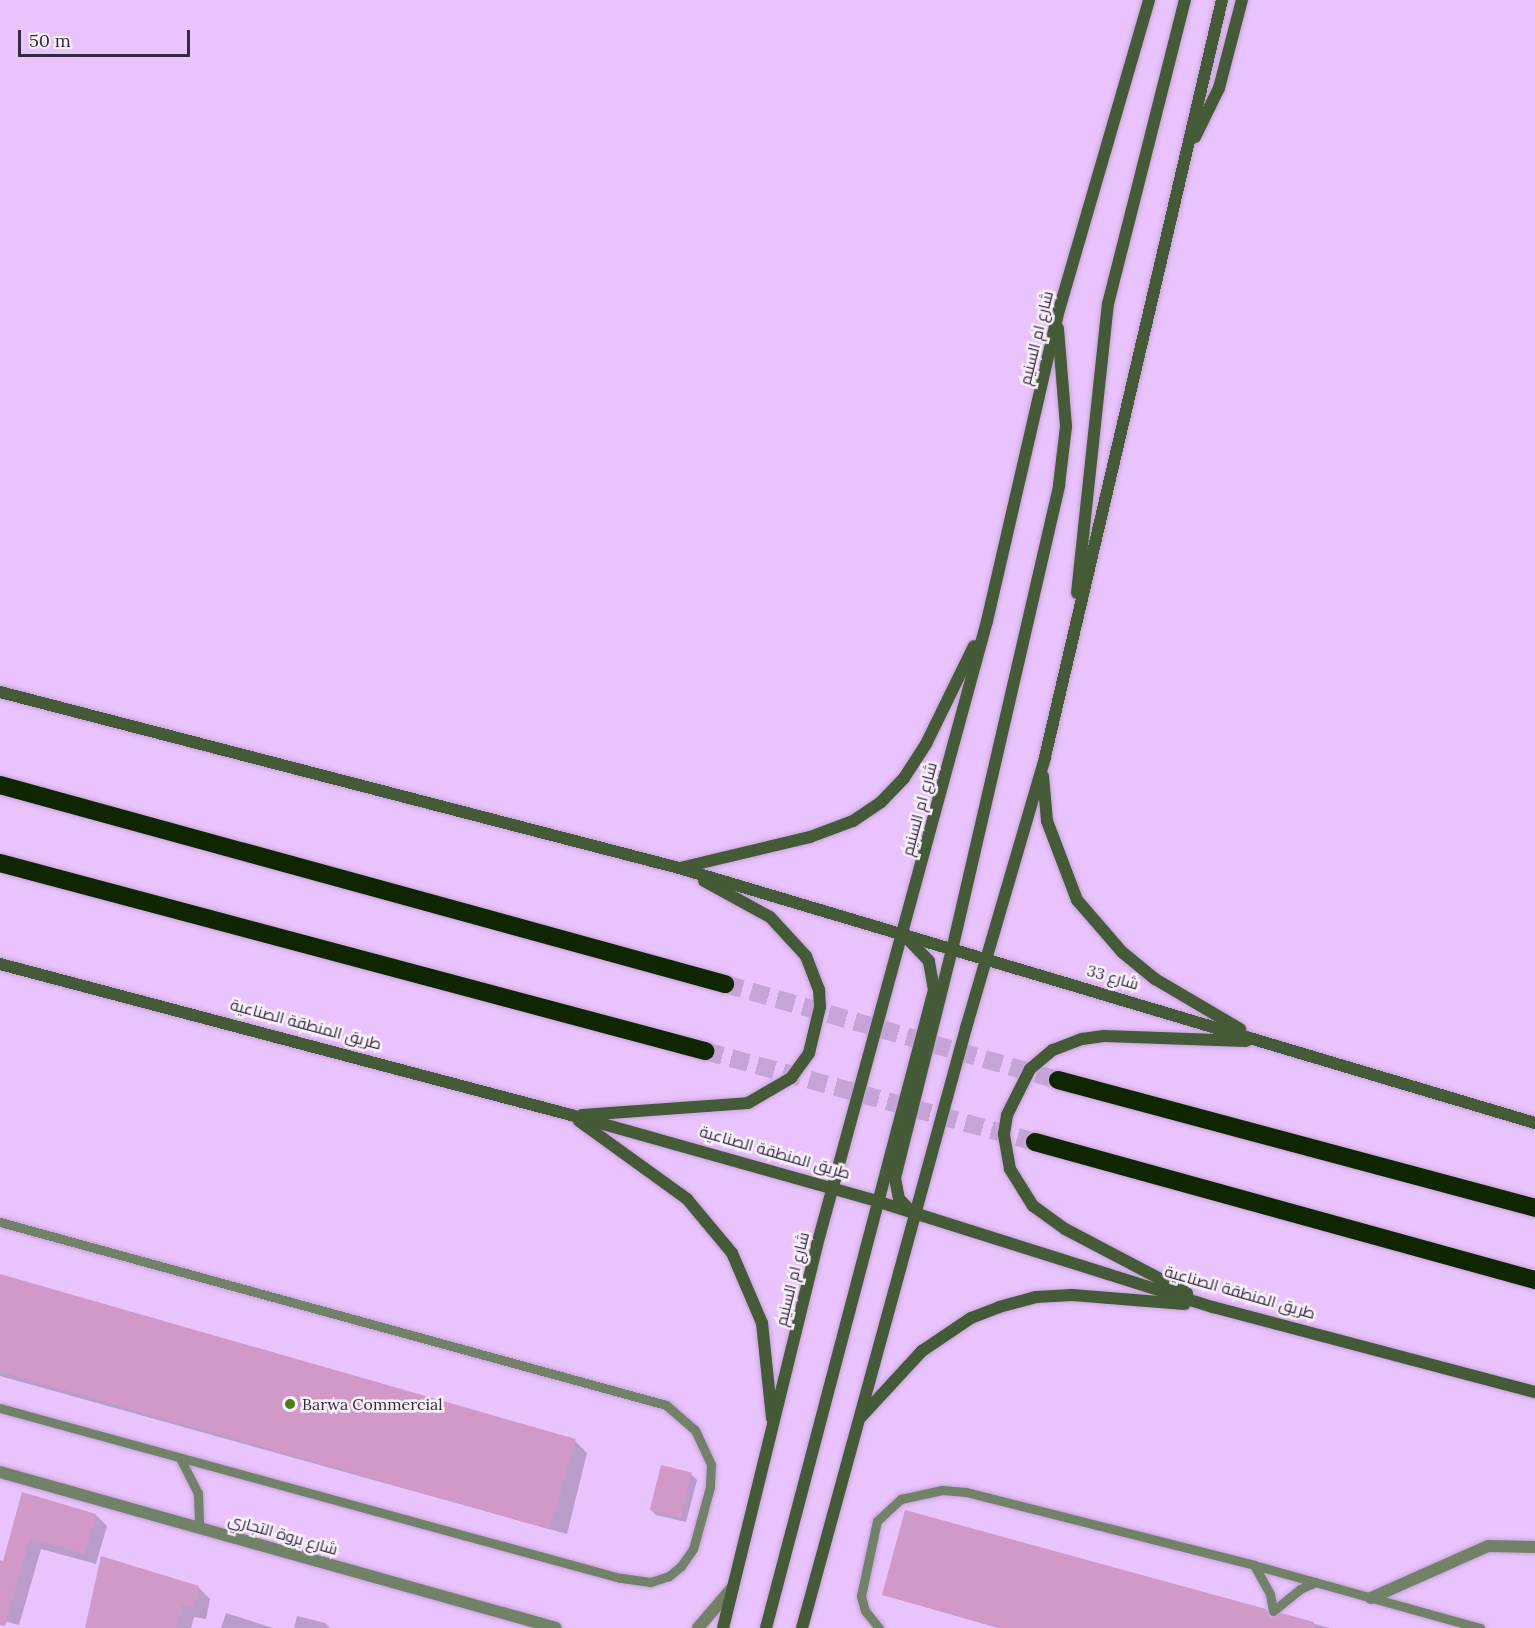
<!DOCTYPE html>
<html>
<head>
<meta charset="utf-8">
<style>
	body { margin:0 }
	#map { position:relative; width:1535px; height:1628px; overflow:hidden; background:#e9c3fe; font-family:Lora,Cairo,serif }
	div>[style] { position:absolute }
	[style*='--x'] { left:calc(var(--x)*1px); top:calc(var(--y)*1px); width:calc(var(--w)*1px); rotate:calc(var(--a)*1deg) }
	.shadow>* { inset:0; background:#0003 }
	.building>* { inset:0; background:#d199c7; transform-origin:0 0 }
	.highway-tunnel>* { height:18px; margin-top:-9px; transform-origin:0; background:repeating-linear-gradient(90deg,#c5a4d8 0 18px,transparent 0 27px) }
	.roads { filter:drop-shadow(0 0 2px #c5a4d8) drop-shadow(0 0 2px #c5a4d8) }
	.lane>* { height:9px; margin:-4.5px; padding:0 4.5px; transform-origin:4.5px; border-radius:4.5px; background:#728269 }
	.street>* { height:12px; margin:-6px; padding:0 6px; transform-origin:6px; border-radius:6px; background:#728269 }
	.secondary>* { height:12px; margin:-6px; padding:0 6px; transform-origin:6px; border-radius:6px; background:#455a37 }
	.highway>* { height:18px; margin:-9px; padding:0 9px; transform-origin:9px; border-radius:9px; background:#102600 }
	.dots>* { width:16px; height:16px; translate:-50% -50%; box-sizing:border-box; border:3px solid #f9f1fd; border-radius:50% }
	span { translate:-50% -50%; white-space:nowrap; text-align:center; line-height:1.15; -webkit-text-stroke:5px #f9f1fd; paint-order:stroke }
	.street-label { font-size:16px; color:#372940 }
	.poi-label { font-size:16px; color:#372940 }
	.left { translate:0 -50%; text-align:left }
	.scale { position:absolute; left:18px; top:30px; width:172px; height:27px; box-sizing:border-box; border:3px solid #372940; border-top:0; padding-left:8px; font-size:18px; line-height:21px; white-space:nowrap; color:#372940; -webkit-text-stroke:4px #f9f1fd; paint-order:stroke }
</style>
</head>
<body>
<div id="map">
	<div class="shadow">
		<div style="clip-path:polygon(0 1276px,575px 1441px,587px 1453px,567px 1534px,0 1376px)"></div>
		<div style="clip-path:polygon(662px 1467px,692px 1475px,697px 1480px,686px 1522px,656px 1515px,650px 1509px)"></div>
		<div style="clip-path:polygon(23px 1494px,96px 1515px,107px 1526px,96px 1564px,41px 1549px,19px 1625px,0 1620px,0 1561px,4px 1563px)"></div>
		<div style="clip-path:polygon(198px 1587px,210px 1599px,206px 1619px,194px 1617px,191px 1628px,87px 1628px)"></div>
		<div style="clip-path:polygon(884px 1595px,1272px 1619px,1281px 1615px,1330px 1628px,998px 1628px)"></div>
		<div style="clip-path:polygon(226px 1613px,273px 1628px,221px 1628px)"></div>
		<div style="clip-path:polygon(297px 1616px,325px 1623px,330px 1628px,294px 1628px)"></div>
	</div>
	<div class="building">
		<div style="left:0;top:1274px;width:599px;height:94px;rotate:16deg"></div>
		<div style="left:661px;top:1465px;width:32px;height:46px;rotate:14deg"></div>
		<div style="clip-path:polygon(22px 1492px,96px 1514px,85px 1554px,30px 1539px,5px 1626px,0 1625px,0 1560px,3px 1561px)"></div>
		<div style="clip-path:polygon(905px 1510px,1266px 1609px,1271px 1617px,1281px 1613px,1314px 1622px,1314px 1628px,1001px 1628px,882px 1595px)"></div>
		<div style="clip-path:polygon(101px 1556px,199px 1586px,194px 1608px,183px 1605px,176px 1628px,85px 1628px)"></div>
	</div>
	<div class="highway-tunnel">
		<div style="--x:725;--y:984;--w:347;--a:16.1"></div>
		<div style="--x:705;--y:1051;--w:342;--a:15.4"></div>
	</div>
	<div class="roads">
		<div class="lane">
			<div style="--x:0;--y:1222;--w:691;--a:15.36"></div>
			<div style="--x:666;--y:1405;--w:38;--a:41"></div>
			<div style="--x:695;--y:1430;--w:38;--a:65"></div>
			<div style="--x:711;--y:1465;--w:22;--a:93"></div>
			<div style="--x:710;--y:1487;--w:64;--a:105.3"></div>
			<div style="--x:693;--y:1549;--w:21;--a:125"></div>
			<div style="--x:681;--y:1566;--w:16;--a:140"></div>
			<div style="--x:669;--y:1576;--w:20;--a:162"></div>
			<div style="--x:650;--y:1582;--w:30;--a:-172"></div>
			<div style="--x:620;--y:1578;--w:643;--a:-164.67"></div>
			<div style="--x:180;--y:1458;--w:39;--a:63"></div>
			<div style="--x:198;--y:1493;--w:35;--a:88"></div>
			<div style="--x:1254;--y:1565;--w:33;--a:61"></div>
			<div style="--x:1270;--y:1594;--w:17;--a:80"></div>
			<div style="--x:1273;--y:1611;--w:35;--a:-39"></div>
			<div style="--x:1300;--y:1589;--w:17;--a:-24"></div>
			<div style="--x:879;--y:1628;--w:22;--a:-129"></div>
			<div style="--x:865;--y:1611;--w:16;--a:-105"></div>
			<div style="--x:861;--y:1596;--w:77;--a:-78"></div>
			<div style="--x:877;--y:1521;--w:33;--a:-43"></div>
			<div style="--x:901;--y:1499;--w:42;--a:-12.4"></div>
			<div style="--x:942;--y:1490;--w:24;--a:5"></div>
			<div style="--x:966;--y:1492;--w:297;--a:14.2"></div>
			<div style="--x:1254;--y:1565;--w:235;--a:15.6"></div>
		</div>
		<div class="street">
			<div style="--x:0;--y:1472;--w:577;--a:15.67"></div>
			<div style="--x:1371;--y:1598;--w:128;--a:-24"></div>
			<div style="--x:1488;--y:1546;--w:47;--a:1.2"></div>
			<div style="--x:698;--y:1628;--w:54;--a:-49.5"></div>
		</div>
		<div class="secondary">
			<div style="--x:1195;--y:137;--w:55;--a:-63.9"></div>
			<div style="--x:1219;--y:88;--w:91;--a:-75.4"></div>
			<div style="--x:1077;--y:593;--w:291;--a:-83.9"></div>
			<div style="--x:1108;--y:304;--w:314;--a:-75.8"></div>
			<div style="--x:0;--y:692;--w:701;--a:14.53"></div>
			<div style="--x:679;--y:868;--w:893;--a:16.59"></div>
			<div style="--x:1043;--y:776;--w:45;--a:84.9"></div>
			<div style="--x:1047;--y:821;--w:85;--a:69.2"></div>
			<div style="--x:1077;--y:900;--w:69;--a:49.1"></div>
			<div style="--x:1122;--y:952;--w:43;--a:39.3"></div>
			<div style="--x:1155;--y:979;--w:99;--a:30.5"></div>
			<div style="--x:680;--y:868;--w:134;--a:-13.4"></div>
			<div style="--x:810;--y:837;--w:46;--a:-20.4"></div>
			<div style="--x:853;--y:821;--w:34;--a:-34"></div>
			<div style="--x:881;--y:802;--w:33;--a:-46"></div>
			<div style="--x:904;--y:778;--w:40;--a:-57.1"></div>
			<div style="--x:926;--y:744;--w:109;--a:-63.9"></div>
			<div style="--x:0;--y:964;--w:591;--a:14.81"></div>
			<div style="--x:571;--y:1115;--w:317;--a:15.7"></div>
			<div style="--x:876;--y:1201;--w:353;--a:17.5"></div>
			<div style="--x:1213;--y:1307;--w:333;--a:14.8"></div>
			<div style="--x:582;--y:1115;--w:166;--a:-4.1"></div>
			<div style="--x:748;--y:1103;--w:50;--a:-30.2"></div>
			<div style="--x:791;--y:1078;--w:31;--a:-54"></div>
			<div style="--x:809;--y:1053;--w:47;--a:-76.6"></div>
			<div style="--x:820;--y:1007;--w:17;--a:-93"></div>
			<div style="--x:819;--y:990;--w:36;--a:-111"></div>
			<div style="--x:806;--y:956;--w:53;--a:-132.7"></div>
			<div style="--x:770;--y:917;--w:75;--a:-151.4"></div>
			<div style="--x:579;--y:1121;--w:133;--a:35.8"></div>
			<div style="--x:687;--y:1199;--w:70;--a:50.2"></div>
			<div style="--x:732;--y:1253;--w:76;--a:66.8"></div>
			<div style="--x:762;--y:1323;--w:96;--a:84"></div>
			<div style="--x:911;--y:1211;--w:17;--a:-135"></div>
			<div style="--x:899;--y:1199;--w:21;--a:-101"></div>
			<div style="--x:895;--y:1178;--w:235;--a:-76"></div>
			<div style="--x:952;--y:950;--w:477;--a:-77"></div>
			<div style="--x:1059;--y:485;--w:59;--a:-83.2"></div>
			<div style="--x:1066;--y:426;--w:98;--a:-94.7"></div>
			<div style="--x:1187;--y:1293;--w:138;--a:-152.3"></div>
			<div style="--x:1065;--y:1229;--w:39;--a:-144"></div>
			<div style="--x:1033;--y:1206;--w:44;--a:-121.9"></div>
			<div style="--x:1010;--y:1169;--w:36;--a:-100"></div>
			<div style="--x:1004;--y:1134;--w:19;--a:-81"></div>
			<div style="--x:1007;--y:1115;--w:51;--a:-63.4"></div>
			<div style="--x:1030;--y:1069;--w:30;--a:-40"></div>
			<div style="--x:1053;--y:1050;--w:31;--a:-21"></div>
			<div style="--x:1082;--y:1039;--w:22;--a:-8"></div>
			<div style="--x:1104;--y:1036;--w:142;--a:2"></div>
			<div style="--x:861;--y:1417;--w:90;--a:-47.3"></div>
			<div style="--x:922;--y:1351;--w:59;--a:-34"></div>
			<div style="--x:971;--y:1318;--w:30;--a:-21"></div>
			<div style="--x:999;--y:1307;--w:38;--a:-15"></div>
			<div style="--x:1036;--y:1297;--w:36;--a:-3"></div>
			<div style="--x:1072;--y:1295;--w:113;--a:4.6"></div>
			<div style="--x:723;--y:1628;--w:394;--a:-76.2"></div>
			<div style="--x:817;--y:1245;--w:647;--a:-74.76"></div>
			<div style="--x:987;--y:621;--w:312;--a:-77"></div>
			<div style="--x:1057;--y:317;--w:330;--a:-73.8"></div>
			<div style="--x:766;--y:1628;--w:660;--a:-75.25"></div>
			<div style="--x:934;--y:990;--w:29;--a:-100"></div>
			<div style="--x:929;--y:961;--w:29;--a:-134"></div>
			<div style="--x:802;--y:1628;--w:622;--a:-74.71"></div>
			<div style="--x:966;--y:1028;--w:282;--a:-73.7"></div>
			<div style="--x:1045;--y:757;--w:777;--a:-76.84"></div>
		</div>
		<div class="highway">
			<div style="--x:0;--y:785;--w:752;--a:15.35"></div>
			<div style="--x:0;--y:863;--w:730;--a:14.93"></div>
			<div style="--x:1058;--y:1080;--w:494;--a:15"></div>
			<div style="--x:1035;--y:1142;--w:519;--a:15.43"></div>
		</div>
	</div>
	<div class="dots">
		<div style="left:290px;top:1404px;background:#4a7e13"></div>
	</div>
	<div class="street-label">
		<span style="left:1036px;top:338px;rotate:-76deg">شارع ام السنيم</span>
		<span style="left:919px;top:809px;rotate:-75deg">شارع ام السنيم</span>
		<span style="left:1113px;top:977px;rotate:16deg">شارع 33</span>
		<span style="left:306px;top:1024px;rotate:15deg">طريق المنطقة الصناعية</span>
		<span style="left:775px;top:1152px;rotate:16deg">طريق المنطقة الصناعية</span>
		<span style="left:792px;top:1279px;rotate:-76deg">شارع ام السنيم</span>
		<span style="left:1240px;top:1292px;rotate:16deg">طريق المنطقة الصناعية</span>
		<span style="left:283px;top:1534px;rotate:16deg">شارع بروة التجاري</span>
	</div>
	<div class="poi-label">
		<span class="left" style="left:302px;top:1404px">Barwa Commercial</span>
	</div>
	<div class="scale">50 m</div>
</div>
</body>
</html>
